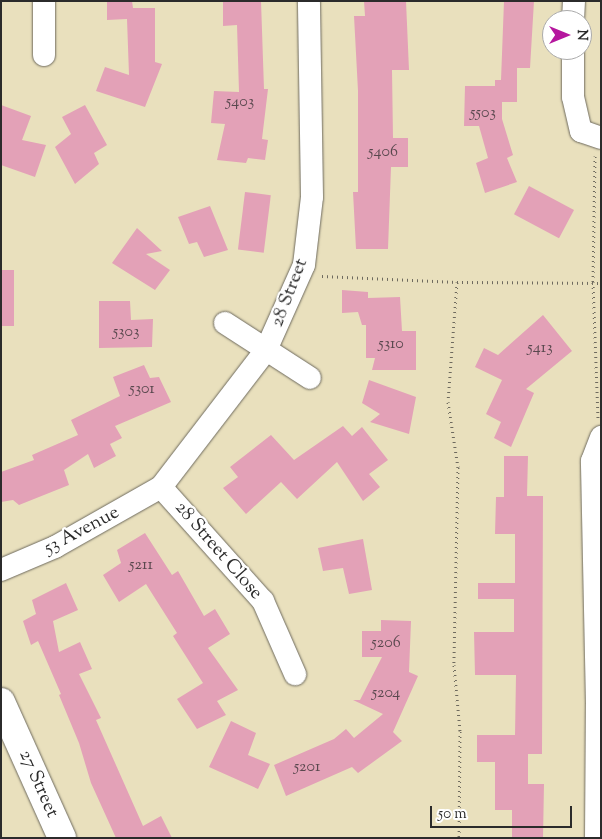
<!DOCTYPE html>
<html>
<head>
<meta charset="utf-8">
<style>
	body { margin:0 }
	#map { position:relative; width:602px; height:839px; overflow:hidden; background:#e9e0bd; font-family:"Sorts Mill Goudy",serif }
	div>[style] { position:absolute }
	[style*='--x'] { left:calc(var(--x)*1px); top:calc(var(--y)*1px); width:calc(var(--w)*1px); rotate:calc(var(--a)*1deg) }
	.building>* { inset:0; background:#e3a1b7; transform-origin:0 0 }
	.path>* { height:3px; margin-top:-1.5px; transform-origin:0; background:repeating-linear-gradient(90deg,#6e6a5e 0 1px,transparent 0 5px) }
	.roads { filter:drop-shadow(0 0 1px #6e6a5e) drop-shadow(0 0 1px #6e6a5e) }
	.street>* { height:22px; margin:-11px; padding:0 11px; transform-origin:11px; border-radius:11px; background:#fff }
	.secondary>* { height:28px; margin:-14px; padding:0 14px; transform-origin:14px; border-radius:14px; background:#fff }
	span { translate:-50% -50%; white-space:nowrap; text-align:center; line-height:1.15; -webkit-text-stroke:4.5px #fff; paint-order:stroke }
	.number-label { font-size:16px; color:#59484e }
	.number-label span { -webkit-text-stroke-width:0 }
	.street-label { font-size:19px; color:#2b2b2b }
	.frame { position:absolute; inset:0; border:2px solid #2b2b2b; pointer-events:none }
	.north { position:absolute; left:542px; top:10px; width:50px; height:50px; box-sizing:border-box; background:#fff; border:1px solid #aaa; border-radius:50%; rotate:90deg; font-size:14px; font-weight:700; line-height:20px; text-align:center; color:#2b2b2b }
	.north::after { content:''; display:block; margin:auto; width:18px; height:22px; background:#b5179e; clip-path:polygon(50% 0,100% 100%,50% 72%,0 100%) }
	.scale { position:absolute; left:430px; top:806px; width:142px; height:22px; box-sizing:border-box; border:2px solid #2b2b2b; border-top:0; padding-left:6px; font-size:15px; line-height:18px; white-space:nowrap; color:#2b2b2b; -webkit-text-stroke:4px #fff; paint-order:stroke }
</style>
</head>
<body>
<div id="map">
	<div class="building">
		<div style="clip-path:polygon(107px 1px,132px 1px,133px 8px,155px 8px,155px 62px,162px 64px,145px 107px,96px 91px,105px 67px,129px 75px,127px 19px,107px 20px)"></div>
		<div style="clip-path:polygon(223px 1px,261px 1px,264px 89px,268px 89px,262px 139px,268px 140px,265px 160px,248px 158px,246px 163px,217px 160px,225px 124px,211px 123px,214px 91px,239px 92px,237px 25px,223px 26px)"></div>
		<div style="clip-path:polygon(364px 1px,406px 1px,409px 70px,392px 70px,393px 138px,408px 138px,408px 167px,391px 167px,388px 249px,356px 249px,353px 192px,358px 192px,358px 91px,354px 16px,365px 16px)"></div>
		<div style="clip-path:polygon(504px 1px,534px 1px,530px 68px,517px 68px,517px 102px,502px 102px,502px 119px,513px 155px,507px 158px,517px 182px,485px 193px,476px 163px,488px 158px,479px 126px,464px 126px,465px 86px,495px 86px,495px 80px,501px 80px)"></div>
		<div style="clip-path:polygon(1px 105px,31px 116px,22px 140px,46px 145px,35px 177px,1px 165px)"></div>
		<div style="clip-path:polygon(85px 105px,107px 145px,94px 153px,99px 164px,75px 184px,55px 147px,71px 134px,62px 117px)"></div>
		<div style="left:529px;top:186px;width:51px;height:32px;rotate:28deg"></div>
		<div style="left:245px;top:192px;width:26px;height:58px;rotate:7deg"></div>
		<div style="clip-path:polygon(210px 206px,228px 250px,204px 257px,197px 242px,189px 244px,178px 217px)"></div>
		<div style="clip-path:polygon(137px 228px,162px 251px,146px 254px,170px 270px,155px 290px,112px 263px)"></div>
		<div style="left:1px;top:270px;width:13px;height:56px"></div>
		<div style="clip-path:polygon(342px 290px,368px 292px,368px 298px,400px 297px,402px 331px,416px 331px,416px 370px,372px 370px,375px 358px,366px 358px,366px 325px,362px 325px,358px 312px,342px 313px)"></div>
		<div style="clip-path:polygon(99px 301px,130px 301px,131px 320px,153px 319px,152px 347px,99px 348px)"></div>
		<div style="clip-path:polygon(543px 315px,572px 351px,526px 389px,534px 393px,511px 447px,494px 438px,501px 422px,486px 414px,502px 380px,475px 367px,484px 348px,498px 355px)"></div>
		<div style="clip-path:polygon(144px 365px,150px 378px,159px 377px,171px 402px,115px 426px,122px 438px,110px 444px,116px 456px,94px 468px,88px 454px,64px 470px,69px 485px,19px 505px,13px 500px,1px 502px,1px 472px,34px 460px,32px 455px,78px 435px,71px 420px,120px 396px,113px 377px)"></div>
		<div style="clip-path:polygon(369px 380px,416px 397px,409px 434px,370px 422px,380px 414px,362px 403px)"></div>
		<div style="clip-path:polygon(343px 426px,352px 436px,362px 427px,388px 460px,369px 474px,380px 487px,363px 501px,337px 462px,297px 499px,281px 482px,246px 514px,223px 488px,238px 477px,230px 467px,271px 435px,294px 460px)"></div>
		<div style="clip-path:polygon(504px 456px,528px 456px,527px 496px,543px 496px,542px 754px,528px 754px,528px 784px,544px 784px,543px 838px,512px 838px,512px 810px,495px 810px,495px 762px,477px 762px,477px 735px,515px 735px,516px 675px,475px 675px,474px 632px,514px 632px,514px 599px,478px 599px,478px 583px,515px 583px,515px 534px,495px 534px,496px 497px,504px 497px)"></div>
		<div style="clip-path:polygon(145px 533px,172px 575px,178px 571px,204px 616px,215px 609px,230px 634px,208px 648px,238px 690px,217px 701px,226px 715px,197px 729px,177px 699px,203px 683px,173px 636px,177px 633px,146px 584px,119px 602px,103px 575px,121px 563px,117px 550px)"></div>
		<div style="clip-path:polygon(363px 539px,372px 590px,349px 594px,343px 568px,323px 571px,318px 548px)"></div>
		<div style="clip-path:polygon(66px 583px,78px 610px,53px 621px,59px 652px,80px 642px,92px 669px,79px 674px,101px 718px,96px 720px,143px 826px,161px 816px,172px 838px,116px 838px,91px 783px,79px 743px,59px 695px,61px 694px,38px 641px,31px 645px,23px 621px,36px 614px,32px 600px)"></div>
		<div style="clip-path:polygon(381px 620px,411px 621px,409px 672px,418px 676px,393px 732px,402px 741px,358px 773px,352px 767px,286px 796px,274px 765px,334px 739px,346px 729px,354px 738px,383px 714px,353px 700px,360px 700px,382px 657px,362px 657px,362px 631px,381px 631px)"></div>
		<div style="clip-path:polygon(231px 721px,256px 733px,248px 755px,270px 764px,258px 789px,209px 767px)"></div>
	</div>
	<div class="path">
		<div style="--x:595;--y:156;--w:126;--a:90.9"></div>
		<div style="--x:593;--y:282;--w:137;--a:87.9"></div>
		<div style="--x:322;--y:276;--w:135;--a:2.5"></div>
		<div style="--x:457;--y:282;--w:144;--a:0.4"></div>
		<div style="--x:457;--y:282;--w:120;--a:94.3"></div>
		<div style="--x:448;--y:402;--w:66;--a:81.3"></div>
		<div style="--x:458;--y:467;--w:198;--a:91.2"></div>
		<div style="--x:454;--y:665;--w:66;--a:84.8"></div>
		<div style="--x:460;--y:731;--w:107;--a:90.5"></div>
	</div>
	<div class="roads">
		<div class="street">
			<div style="--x:573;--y:20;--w:19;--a:-87"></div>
			<div style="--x:573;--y:50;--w:47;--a:90"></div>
			<div style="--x:573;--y:97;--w:35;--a:77"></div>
			<div style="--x:581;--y:131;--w:21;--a:19"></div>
			<div style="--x:44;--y:55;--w:54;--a:-90"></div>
			<div style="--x:225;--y:323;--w:101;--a:32.9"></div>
			<div style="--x:161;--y:487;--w:153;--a:48.2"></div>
			<div style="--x:263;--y:601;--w:80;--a:66.3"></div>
			<div style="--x:1;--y:570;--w:59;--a:-23.1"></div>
			<div style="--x:55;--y:547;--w:122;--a:-29.5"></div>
			<div style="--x:161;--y:487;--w:173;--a:-52.5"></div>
			<div style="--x:266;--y:350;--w:93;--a:-65.9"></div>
			<div style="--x:304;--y:265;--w:68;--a:-83.3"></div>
			<div style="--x:312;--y:197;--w:196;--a:-90.9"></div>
			<div style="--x:596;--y:838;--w:134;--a:-89.6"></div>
			<div style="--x:597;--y:704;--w:243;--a:-91.2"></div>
			<div style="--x:592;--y:461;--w:26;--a:-69"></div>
		</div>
		<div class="secondary">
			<div style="--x:1;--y:702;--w:149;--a:65.8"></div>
		</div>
	</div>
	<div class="number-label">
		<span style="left:240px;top:103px">5403</span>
		<span style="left:483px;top:114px">5503</span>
		<span style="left:383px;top:153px">5406</span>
		<span style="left:126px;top:333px">5303</span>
		<span style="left:391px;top:345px">5310</span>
		<span style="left:540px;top:349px">5413</span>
		<span style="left:142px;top:390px">5301</span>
		<span style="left:141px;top:566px">5211</span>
		<span style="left:386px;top:644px">5206</span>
		<span style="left:386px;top:694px">5204</span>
		<span style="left:307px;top:768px">5201</span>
	</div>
	<div class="street-label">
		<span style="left:290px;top:293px;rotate:-69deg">28 Street</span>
		<span style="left:82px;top:531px;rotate:-28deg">53 Avenue</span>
		<span style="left:218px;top:551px;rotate:49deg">28 Street Close</span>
		<span style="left:38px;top:784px;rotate:66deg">27 Street</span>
	</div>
	<div class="frame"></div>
	<div class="north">N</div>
	<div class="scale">50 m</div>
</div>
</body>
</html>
